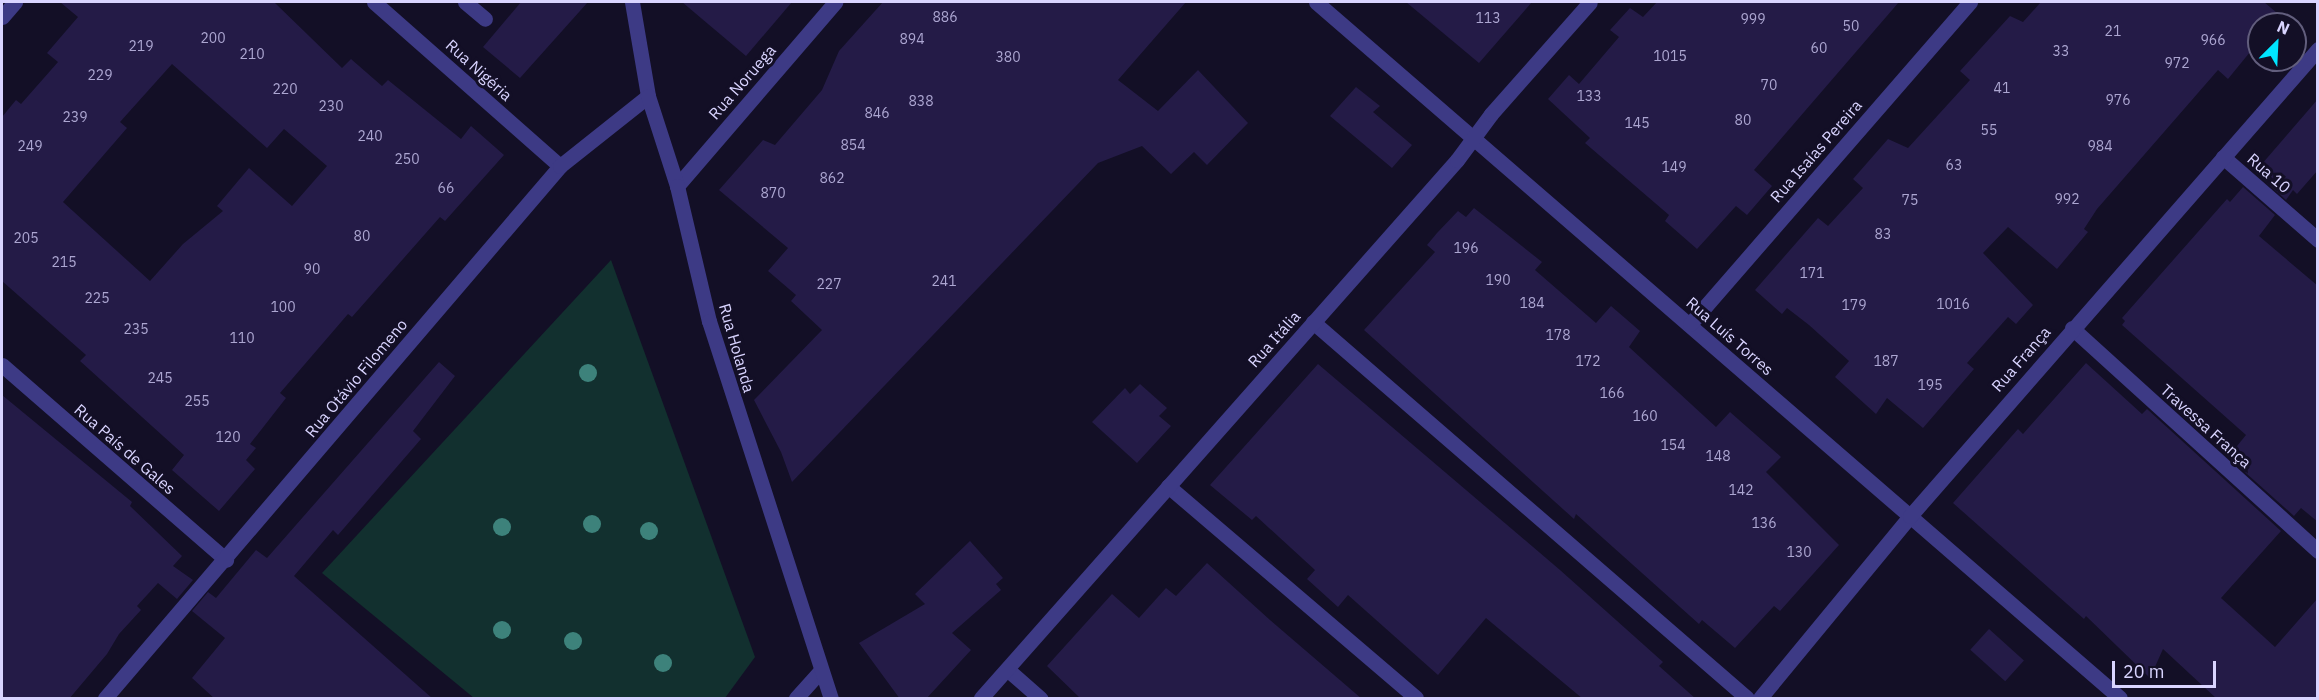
<!DOCTYPE html>
<html>
<head>
<meta charset="utf-8">
<style>
	body { margin:0 }
	#map { position:relative; width:2319px; height:700px; overflow:hidden; background:#130f26; font-family:"IBM Plex Sans",sans-serif }
	div>[style] { position:absolute }
	[style*='--x'] { left:calc(var(--x)*1px); top:calc(var(--y)*1px); width:calc(var(--w)*1px); rotate:calc(var(--a)*1deg) }
	.green>* { inset:0; background:#12302f }
	.building>* { inset:0; background:#241b47; transform-origin:0 0 }
	.service>* { height:15px; margin:-7.5px; padding:0 7.5px; transform-origin:7.5px; border-radius:7.5px; background:#3d3a85 }
	.minor>* { height:15px; margin:-7.5px; padding:0 7.5px; transform-origin:7.5px; border-radius:7.5px; background:#3d3a85 }
	.tertiary>* { height:15px; margin:-7.5px; padding:0 7.5px; transform-origin:7.5px; border-radius:7.5px; background:#3d3a85 }
	.trees>* { width:18px; height:18px; margin:-9px; border-radius:50%; background:#3d827b }
	span { translate:-50% -50%; white-space:nowrap; text-align:center; line-height:1.15; -webkit-text-stroke:6px #130f26; paint-order:stroke }
	.number-label { font-size:14px; color:#aca6d1 }
	.number-label span { -webkit-text-stroke-width:0 }
	.street-label { font-size:16px; color:#d9d4ff }
	.frame { position:absolute; inset:0; border:3px solid #d9d4ff; pointer-events:none }
	.north { position:absolute; left:2247px; top:12px; width:60px; height:60px; box-sizing:border-box; background:#130f26; border:2px solid #625e7d; border-radius:50%; rotate:24deg; font-size:16px; font-weight:700; line-height:24px; text-align:center; color:#d9d4ff }
	.north::after { content:''; display:block; margin:auto; width:21px; height:27px; background:#00e5ff; clip-path:polygon(50% 0,100% 100%,50% 72%,0 100%) }
	.scale { position:absolute; left:2112px; top:661px; width:104px; height:27px; box-sizing:border-box; border:3px solid #d9d4ff; border-top:0; padding-left:8px; font-size:18px; line-height:21px; white-space:nowrap; color:#d9d4ff; -webkit-text-stroke:4px #130f26; paint-order:stroke }
</style>
</head>
<body>
<div id="map">
	<div class="green">
		<div style="clip-path:polygon(611px 260px,755px 657px,725px 698px,474px 698px,322px 573px)"></div>
	</div>
	<div class="building">
		<div style="clip-path:polygon(evenodd,60px 2px,274px 2px,342px 68px,351px 59px,382px 86px,388px 80px,461px 139px,471px 126px,504px 155px,445px 221px,440px 217px,352px 317px,348px 314px,280px 393px,286px 398px,250px 444px,256px 448px,246px 460px,255px 469px,219px 511px,172px 470px,184px 455px,80px 361px,86px 355px,2px 281px,2px 117px,16px 100px,21px 104px,58px 62px,47px 53px,78px 17px,60px 2px,172px 64px,267px 148px,284px 129px,327px 166px,292px 206px,249px 168px,217px 206px,223px 211px,183px 244px,150px 281px,63px 202px,127px 128px,120px 122px,172px 64px)"></div>
		<div style="clip-path:polygon(521px 2px,588px 2px,520px 78px,483px 47px)"></div>
		<div style="clip-path:polygon(682px 2px,792px 2px,746px 56px)"></div>
		<div style="clip-path:polygon(883px 2px,1186px 2px,1118px 80px,1158px 111px,1198px 70px,1248px 123px,1207px 165px,1194px 152px,1171px 174px,1142px 146px,1098px 163px,792px 482px,781px 452px,754px 400px,822px 330px,791px 301px,796px 295px,768px 271px,788px 248px,719px 190px,763px 140px,775px 145px,822px 90px,839px 51px)"></div>
		<div style="clip-path:polygon(1406px 2px,1532px 2px,1479px 63px)"></div>
		<div style="clip-path:polygon(1657px 2px,1899px 2px,1754px 170px,1772px 186px,1747px 215px,1736px 206px,1697px 249px,1665px 221px,1669px 215px,1585px 143px,1590px 138px,1548px 99px,1569px 75px,1579px 84px,1619px 37px,1610px 30px,1630px 8px,1643px 17px)"></div>
		<div style="clip-path:polygon(2041px 2px,2264px 2px,2290px 24px,2259px 24px,2259px 41px,2228px 79px,2218px 70px,2097px 209px,2084px 229px,2088px 232px,2057px 269px,2008px 227px,1983px 253px,2033px 305px,2016px 324px,2008px 317px,1967px 363px,1974px 369px,1923px 428px,1887px 398px,1876px 414px,1835px 377px,1849px 361px,1809px 325px,1787px 308px,1782px 314px,1755px 290px,1818px 218px,1828px 226px,1863px 188px,1853px 179px,1888px 139px,1908px 148px,1970px 80px,1960px 71px,2010px 16px,2023px 22px)"></div>
		<div style="clip-path:polygon(1356px 87px,1380px 106px,1373px 112px,1412px 145px,1392px 168px,1330px 116px)"></div>
		<div style="clip-path:polygon(2318px 99px,2318px 170px,2297px 194px,2293px 190px,2286px 200px,2255px 172px)"></div>
		<div style="clip-path:polygon(2243px 187px,2275px 215px,2259px 236px,2318px 286px,2318px 522px,2301px 508px,2294px 516px,2228px 457px,2246px 435px,2122px 325px,2125px 321px,2122px 318px,2227px 199px,2230px 202px)"></div>
		<div style="clip-path:polygon(1474px 208px,1542px 262px,1535px 270px,1596px 323px,1611px 306px,1640px 331px,1629px 347px,1716px 427px,1730px 412px,1781px 457px,1766px 472px,1839px 545px,1780px 611px,1774px 606px,1735px 648px,1702px 620px,1699px 624px,1576px 514px,1574px 519px,1364px 330px,1435px 252px,1427px 245px,1437px 233px,1458px 211px,1466px 217px)"></div>
		<div style="clip-path:polygon(439px 362px,455px 376px,413px 431px,421px 439px,338px 535px,333px 530px,294px 576px,433px 699px,215px 699px,192px 678px,225px 638px,192px 611px,208px 592px,216px 598px,256px 550px,267px 558px)"></div>
		<div style="clip-path:polygon(2086px 363px,2142px 414px,2147px 409px,2281px 531px,2221px 598px,2275px 647px,2318px 598px,2318px 699px,2217px 699px,2163px 649px,2150px 678px,2086px 616px,2084px 619px,1953px 503px,2018px 429px,2023px 434px)"></div>
		<div style="clip-path:polygon(1318px 364px,1560px 570px,1663px 662px,1659px 666px,1696px 699px,1583px 699px,1486px 618px,1438px 675px,1348px 595px,1338px 607px,1307px 579px,1315px 570px,1256px 516px,1252px 520px,1210px 485px)"></div>
		<div style="clip-path:polygon(1140px 384px,1167px 408px,1159px 416px,1171px 426px,1137px 463px,1092px 422px,1125px 388px,1130px 394px)"></div>
		<div style="clip-path:polygon(2px 395px,132px 502px,130px 506px,182px 556px,173px 566px,193px 580px,177px 599px,158px 583px,137px 606px,141px 610px,119px 634px,107px 654px,69px 699px,2px 699px)"></div>
		<div style="clip-path:polygon(970px 541px,1003px 578px,996px 584px,1001px 590px,952px 633px,971px 650px,926px 699px,900px 699px,859px 643px,925px 604px,915px 594px)"></div>
		<div style="clip-path:polygon(1207px 563px,1270px 620px,1362px 699px,1081px 699px,1047px 666px,1112px 594px,1139px 618px,1166px 588px,1176px 596px)"></div>
		<div style="left:1989px;top:629px;width:47px;height:28px;rotate:42deg"></div>
	</div>
	<div class="service">
		<div style="--x:465;--y:2;--w:26;--a:40"></div>
	</div>
	<div class="minor">
		<div style="--x:374;--y:2;--w:248;--a:41.4"></div>
		<div style="--x:1316;--y:2;--w:1063;--a:40.88"></div>
		<div style="--x:2;--y:17;--w:20;--a:-49"></div>
		<div style="--x:2223;--y:157;--w:126;--a:41.1"></div>
		<div style="--x:677;--y:186;--w:243;--a:-49.3"></div>
		<div style="--x:1313;--y:322;--w:574;--a:40.9"></div>
		<div style="--x:1690;--y:324;--w:427;--a:-49"></div>
		<div style="--x:2072;--y:328;--w:332;--a:42.2"></div>
		<div style="--x:2;--y:365;--w:297;--a:41"></div>
		<div style="--x:1168;--y:486;--w:326;--a:40.5"></div>
		<div style="--x:1008;--y:670;--w:43;--a:41.2"></div>
		<div style="--x:105;--y:698;--w:700;--a:-49.46"></div>
		<div style="--x:560;--y:166;--w:112;--a:-38.5"></div>
		<div style="--x:796;--y:698;--w:36;--a:-48"></div>
		<div style="--x:981;--y:698;--w:718;--a:-48.5"></div>
		<div style="--x:1457;--y:160;--w:57;--a:-53.5"></div>
		<div style="--x:1491;--y:114;--w:149;--a:-48.5"></div>
		<div style="--x:1760;--y:698;--w:236;--a:-50.5"></div>
		<div style="--x:1910;--y:516;--w:620;--a:-48.86"></div>
	</div>
	<div class="tertiary">
		<div style="--x:632;--y:2;--w:95;--a:80.3"></div>
		<div style="--x:648;--y:96;--w:95;--a:72.1"></div>
		<div style="--x:677;--y:186;--w:139;--a:76.7"></div>
		<div style="--x:709;--y:321;--w:396;--a:72.1"></div>
	</div>
	<div class="trees">
		<div style="left:588px;top:373px"></div>
		<div style="left:592px;top:524px"></div>
		<div style="left:502px;top:527px"></div>
		<div style="left:649px;top:531px"></div>
		<div style="left:502px;top:630px"></div>
		<div style="left:573px;top:641px"></div>
		<div style="left:663px;top:663px"></div>
	</div>
	<div class="number-label">
		<span style="left:945px;top:17px">886</span>
		<span style="left:1488px;top:18px">113</span>
		<span style="left:1753px;top:19px">999</span>
		<span style="left:1851px;top:26px">50</span>
		<span style="left:2113px;top:31px">21</span>
		<span style="left:213px;top:38px">200</span>
		<span style="left:912px;top:39px">894</span>
		<span style="left:2213px;top:40px">966</span>
		<span style="left:141px;top:46px">219</span>
		<span style="left:1819px;top:48px">60</span>
		<span style="left:2061px;top:51px">33</span>
		<span style="left:252px;top:54px">210</span>
		<span style="left:1670px;top:56px">1015</span>
		<span style="left:1008px;top:57px">380</span>
		<span style="left:2177px;top:63px">972</span>
		<span style="left:100px;top:75px">229</span>
		<span style="left:1769px;top:85px">70</span>
		<span style="left:2002px;top:88px">41</span>
		<span style="left:285px;top:89px">220</span>
		<span style="left:1589px;top:96px">133</span>
		<span style="left:2118px;top:100px">976</span>
		<span style="left:921px;top:101px">838</span>
		<span style="left:331px;top:106px">230</span>
		<span style="left:877px;top:113px">846</span>
		<span style="left:75px;top:117px">239</span>
		<span style="left:1743px;top:120px">80</span>
		<span style="left:1637px;top:123px">145</span>
		<span style="left:1989px;top:130px">55</span>
		<span style="left:370px;top:136px">240</span>
		<span style="left:853px;top:145px">854</span>
		<span style="left:30px;top:146px">249</span>
		<span style="left:2100px;top:146px">984</span>
		<span style="left:407px;top:159px">250</span>
		<span style="left:1954px;top:165px">63</span>
		<span style="left:1674px;top:167px">149</span>
		<span style="left:832px;top:178px">862</span>
		<span style="left:446px;top:188px">66</span>
		<span style="left:773px;top:193px">870</span>
		<span style="left:2067px;top:199px">992</span>
		<span style="left:1910px;top:200px">75</span>
		<span style="left:1883px;top:234px">83</span>
		<span style="left:362px;top:236px">80</span>
		<span style="left:26px;top:238px">205</span>
		<span style="left:1466px;top:248px">196</span>
		<span style="left:64px;top:262px">215</span>
		<span style="left:312px;top:269px">90</span>
		<span style="left:1812px;top:273px">171</span>
		<span style="left:1498px;top:280px">190</span>
		<span style="left:944px;top:281px">241</span>
		<span style="left:829px;top:284px">227</span>
		<span style="left:97px;top:298px">225</span>
		<span style="left:1532px;top:303px">184</span>
		<span style="left:1953px;top:304px">1016</span>
		<span style="left:1854px;top:305px">179</span>
		<span style="left:283px;top:307px">100</span>
		<span style="left:136px;top:329px">235</span>
		<span style="left:1558px;top:335px">178</span>
		<span style="left:242px;top:338px">110</span>
		<span style="left:1588px;top:361px">172</span>
		<span style="left:1886px;top:361px">187</span>
		<span style="left:160px;top:378px">245</span>
		<span style="left:1930px;top:385px">195</span>
		<span style="left:1612px;top:393px">166</span>
		<span style="left:197px;top:401px">255</span>
		<span style="left:1645px;top:416px">160</span>
		<span style="left:228px;top:437px">120</span>
		<span style="left:1673px;top:445px">154</span>
		<span style="left:1718px;top:456px">148</span>
		<span style="left:1741px;top:490px">142</span>
		<span style="left:1764px;top:523px">136</span>
		<span style="left:1799px;top:552px">130</span>
	</div>
	<div class="street-label">
		<span style="left:479px;top:70px;rotate:42deg">Rua Nigéria</span>
		<span style="left:742px;top:82px;rotate:-49deg">Rua Noruega</span>
		<span style="left:1816px;top:151px;rotate:-49deg">Rua Isaías Pereira</span>
		<span style="left:2269px;top:173px;rotate:41deg">Rua 10</span>
		<span style="left:1730px;top:336px;rotate:41deg">Rua Luís Torres</span>
		<span style="left:1274px;top:339px;rotate:-48deg">Rua Itália</span>
		<span style="left:737px;top:348px;rotate:74deg">Rua Holanda</span>
		<span style="left:2021px;top:359px;rotate:-49deg">Rua França</span>
		<span style="left:356px;top:378px;rotate:-50deg">Rua Otávio Filomeno</span>
		<span style="left:2206px;top:426px;rotate:42deg">Travessa França</span>
		<span style="left:125px;top:449px;rotate:41deg">Rua País de Gales</span>
	</div>
	<div class="frame"></div>
	<div class="north">N</div>
	<div class="scale">20 m</div>
</div>
</body>
</html>
